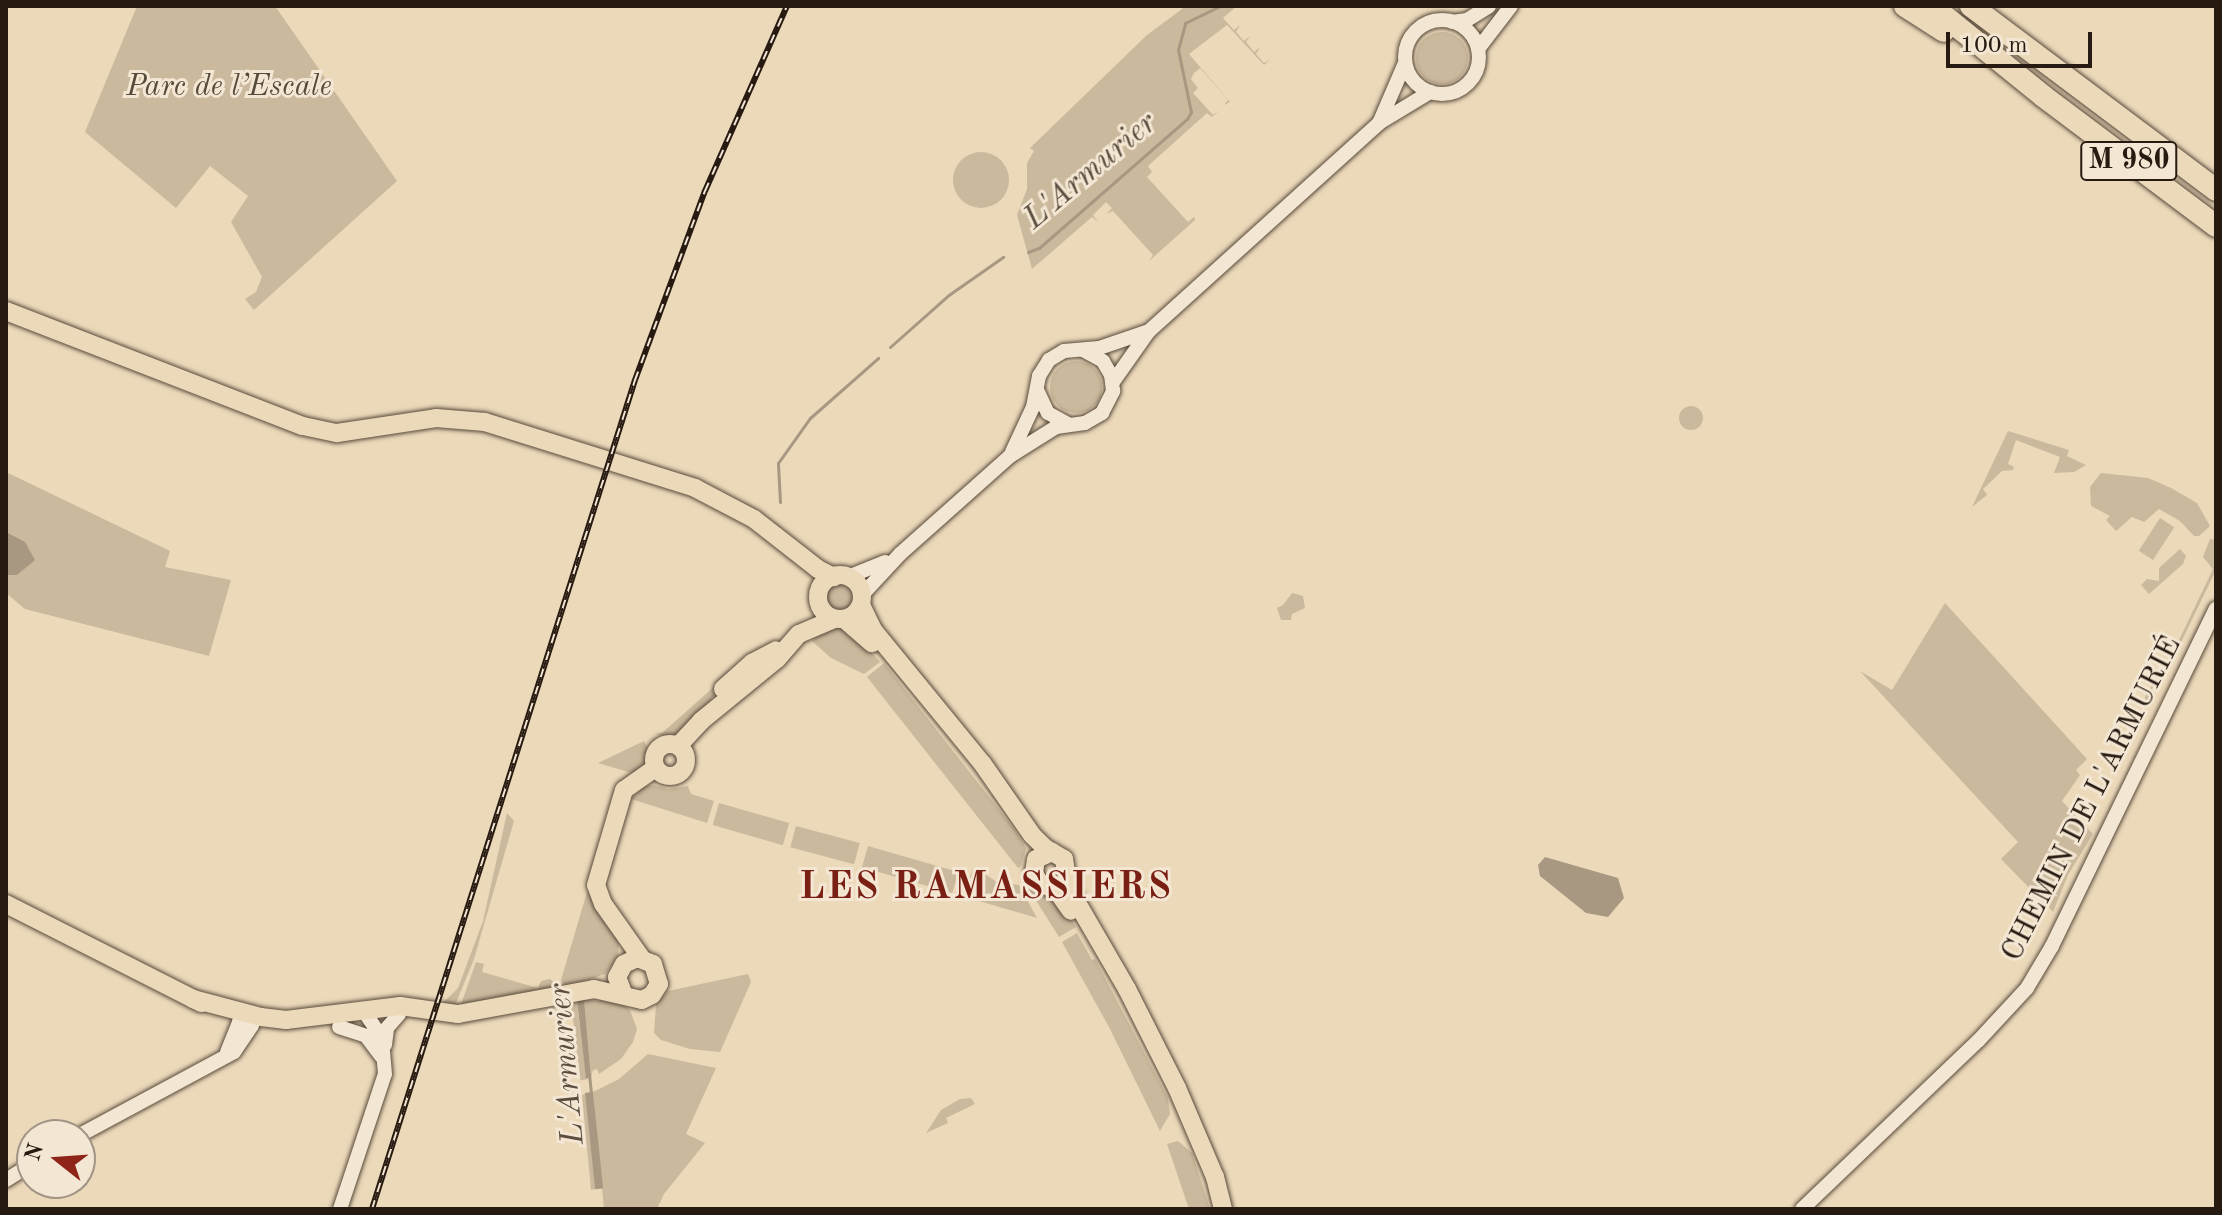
<!DOCTYPE html>
<html>
<head>
<meta charset="utf-8">
<style>
	body { margin:0 }
	#map { position:relative; width:2222px; height:1215px; overflow:hidden; background:#ecd9ba; font-family:"Old Standard TT",serif }
	div>[style] { position:absolute }
	[style*='--x'] { left:calc(var(--x)*1px); top:calc(var(--y)*1px); width:calc(var(--w)*1px); rotate:calc(var(--a)*1deg) }
	.green>* { inset:0; background:#cbb99d; transform-origin:0 0 }
	.round { border-radius:50% }
	.water>* { inset:0; background:#a99881; transform-origin:0 0 }
	.stream>* { height:3px; margin:-1.5px; padding:0 1.5px; transform-origin:1.5px; border-radius:1.5px; background:#a99881 }
	.roads { filter:drop-shadow(0 0 2px #584a3b) drop-shadow(0 0 2px #584a3b) }
	.minor>* { height:14px; margin:-7px; padding:0 7px; transform-origin:7px; border-radius:7px; background:#f3e6d2 }
	.minor>.ring { margin:-7px; padding:0; box-sizing:content-box; background:none; border:14px solid #f3e6d2; border-radius:50% }
	.major>* { height:18px; margin:-9px; padding:0 9px; transform-origin:9px; border-radius:9px; background:#ecd9ba }
	.major>.ring { margin:-9px; padding:0; box-sizing:content-box; background:none; border:18px solid #ecd9ba; border-radius:50% }
	.highway>* { height:22px; margin:-11px; padding:0 11px; transform-origin:11px; border-radius:11px; background:#ecd9ba }
	.rail>* { height:6px; margin-top:-3px; transform-origin:0; background:repeating-linear-gradient(90deg,#f3e6d2 0 9px,#271a11 0 18px); box-sizing:border-box; border-block:2px solid #271a11 }
	span { translate:-50% -50%; white-space:nowrap; text-align:center; line-height:1.15; -webkit-text-stroke:6px #f3e6d2; paint-order:stroke }
	.shield-label span { padding:2px 6px; background:#f3e6d2; border:2px solid; border-radius:6px; -webkit-text-stroke-width:0 }
	.shield-label { font-size:28px; color:#271a11; font-weight:700 }
	.park-label { font-size:30px; color:#584a3b; font-style:italic }
	.street-label { font-size:30px; color:#271a11 }
	.water-label { font-size:32px; color:#5b4c3e; font-style:italic }
	.district-label { font-size:38px; color:#7a1f14; font-weight:700; letter-spacing:2px }
	.frame { position:absolute; inset:0; border:8px solid #271a11; pointer-events:none }
	.north { position:absolute; left:16px; top:1119px; width:80px; height:80px; box-sizing:border-box; background:#f3e6d2; border:2px solid #a19485; border-radius:50%; rotate:287deg; font-size:22px; font-weight:700; line-height:32px; text-align:center; color:#271a11 }
	.north::after { content:''; display:block; margin:auto; width:28px; height:36px; background:#8f2418; clip-path:polygon(50% 0,100% 100%,50% 72%,0 100%) }
	.scale { position:absolute; left:1946px; top:32px; width:146px; height:36px; box-sizing:border-box; border:4px solid #271a11; border-top:0; padding-left:10px; font-size:24px; line-height:28px; white-space:nowrap; color:#271a11; -webkit-text-stroke:6px #f3e6d2; paint-order:stroke }
</style>
</head>
<body>
<div id="map">
	<div class="green">
		<div style="clip-path:polygon(137px 6px,275px 6px,397px 181px,254px 310px,245px 299px,256px 292px,262px 277px,231px 222px,248px 196px,210px 166px,176px 208px,85px 132px)"></div>
		<div style="clip-path:polygon(1186px 6px,1237px 6px,1223px 18px,1234px 30px,1240px 25px,1236px 32px,1244px 41px,1250px 36px,1246px 42px,1254px 52px,1260px 47px,1256px 54px,1264px 63px,1271px 59px,1264px 65px,1227px 25px,1189px 54px,1230px 102px,1224px 105px,1228px 100px,1200px 68px,1194px 73px,1191px 79px,1198px 88px,1193px 93px,1213px 115px,1219px 111px,1212px 117px,1207px 113px,1148px 166px,1152px 172px,1147px 177px,1188px 222px,1194px 217px,1195px 220px,1149px 261px,1153px 255px,1113px 211px,1106px 214px,1112px 208px,1106px 202px,1093px 215px,1098px 222px,1092px 217px,1032px 269px,1017px 215px,1027px 189px,1027px 163px,1034px 151px,1030px 148px,1147px 35px)"></div>
		<div class="round" style="left:1416px;top:32px;width:52px;height:52px"></div>
		<div class="round" style="left:953px;top:152px;width:56px;height:56px"></div>
		<div class="round" style="left:1050px;top:361px;width:52px;height:52px"></div>
		<div class="round" style="left:1679px;top:406px;width:24px;height:24px"></div>
		<div style="clip-path:polygon(2008px 431px,2069px 450px,2067px 456px,2086px 465px,2074px 472px,2054px 473px,2060px 457px,2016px 440px,2008px 464px,2014px 467px,2013px 470px,2002px 471px,1983px 489px,1987px 495px,1972px 507px)"></div>
		<div style="clip-path:polygon(6px 472px,170px 551px,165px 567px,231px 580px,209px 656px,25px 609px,6px 593px)"></div>
		<div style="clip-path:polygon(2101px 473px,2148px 478px,2171px 488px,2197px 503px,2210px 526px,2199px 536px,2194px 536px,2180px 521px,2159px 509px,2144px 522px,2132px 517px,2116px 531px,2106px 520px,2110px 516px,2091px 506px,2090px 487px)"></div>
		<div style="left:2160px;top:518px;width:17px;height:39px;rotate:33deg"></div>
		<div style="clip-path:polygon(2210px 539px,2216px 540px,2216px 570px,2158px 690px,2154px 689px,2146px 706px,2145px 697px,2152px 685px,2157px 686px,2213px 569px,2203px 557px)"></div>
		<div style="clip-path:polygon(2180px 549px,2186px 556px,2183px 564px,2149px 594px,2141px 585px,2147px 579px,2159px 581px,2159px 568px)"></div>
		<div class="round" style="left:826px;top:585px;width:26px;height:26px"></div>
		<div style="clip-path:polygon(1292px 593px,1303px 596px,1305px 608px,1292px 614px,1291px 620px,1281px 620px,1277px 608px,1283px 605px)"></div>
		<div style="clip-path:polygon(1945px 603px,2087px 759px,2076px 770px,2080px 775px,2062px 801px,2093px 834px,2068px 875px,2053px 912px,2001px 859px,2018px 842px,1860px 671px,1892px 690px)"></div>
		<div style="clip-path:polygon(838px 627px,855px 634px,880px 662px,864px 674px,831px 658px,812px 641px,821px 633px)"></div>
		<div style="clip-path:polygon(761px 645px,716px 692px,703px 712px,675px 737px,654px 734px,662px 733px)"></div>
		<div style="clip-path:polygon(884px 663px,1015px 830px,1026px 848px,1021px 866px,1018px 868px,867px 677px)"></div>
		<div style="clip-path:polygon(644px 741px,649px 751px,645px 763px,635px 774px,598px 763px)"></div>
		<div style="clip-path:polygon(654px 785px,668px 789px,688px 786px,691px 794px,714px 801px,707px 823px,631px 799px,644px 786px)"></div>
		<div style="left:719px;top:803px;width:73px;height:23px;rotate:16deg"></div>
		<div style="clip-path:polygon(507px 813px,514px 821px,474px 959px,454px 1008px,442px 1004px,458px 988px,483px 921px)"></div>
		<div style="left:796px;top:826px;width:66px;height:22px;rotate:15deg"></div>
		<div style="left:868px;top:846px;width:94px;height:22px;rotate:16deg"></div>
		<div style="clip-path:polygon(974px 867px,997px 882px,1019px 885px,1037px 918px,959px 895px,965px 876px,970px 877px)"></div>
		<div style="clip-path:polygon(1025px 883px,1056px 897px,1076px 927px,1059px 937px)"></div>
		<div style="clip-path:polygon(587px 892px,619px 941px,618px 956px,605px 974px,567px 987px,561px 980px)"></div>
		<div style="clip-path:polygon(1077px 933px,1092px 960px,1095px 959px,1168px 1098px,1170px 1114px,1160px 1131px,1110px 1029px,1062px 942px)"></div>
		<div style="clip-path:polygon(476px 962px,484px 964px,482px 972px,538px 988px,541px 981px,550px 979px,564px 990px,460px 1007px)"></div>
		<div style="clip-path:polygon(748px 974px,751px 982px,720px 1052px,690px 1049px,661px 1040px,654px 1033px,656px 1004px,668px 991px)"></div>
		<div style="clip-path:polygon(599px 997px,621px 1002px,630px 1010px,637px 1029px,633px 1042px,621px 1059px,599px 1074px,597px 1069px,593px 1070px,591px 1077px,584px 999px,599px 1001px)"></div>
		<div style="left:577px;top:1003px;width:77px;height:6px;rotate:83deg"></div>
		<div style="clip-path:polygon(648px 1054px,716px 1068px,686px 1134px,705px 1143px,664px 1194px,657px 1209px,604px 1209px,593px 1092px,619px 1079px)"></div>
		<div style="clip-path:polygon(588px 1093px,596px 1189px,591px 1190px,582px 1095px)"></div>
		<div style="clip-path:polygon(971px 1098px,975px 1104px,946px 1118px,948px 1123px,926px 1133px,941px 1110px,960px 1099px)"></div>
		<div style="clip-path:polygon(1178px 1141px,1192px 1153px,1210px 1209px,1189px 1209px,1167px 1144px)"></div>
	</div>
	<div class="water">
		<div style="clip-path:polygon(6px 532px,25px 542px,35px 560px,17px 575px,6px 575px)"></div>
		<div style="clip-path:polygon(1545px 857px,1618px 878px,1624px 898px,1608px 917px,1586px 913px,1540px 876px,1538px 865px)"></div>
		<div style="clip-path:polygon(584px 999px,591px 1077px,586px 1079px,577px 1000px)"></div>
		<div style="left:593px;top:1092px;width:97px;height:8px;rotate:84deg"></div>
	</div>
	<div class="stream">
		<div style="--x:1028;--y:252;--w:12;--a:-20"></div>
		<div style="--x:1039;--y:248;--w:196;--a:-41.1"></div>
		<div style="--x:1187;--y:119;--w:8;--a:-60"></div>
		<div style="--x:1191;--y:112;--w:63;--a:-101.8"></div>
		<div style="--x:1178;--y:50;--w:28;--a:-75"></div>
		<div style="--x:1185;--y:23;--w:39;--a:-26"></div>
		<div style="--x:890;--y:347;--w:80;--a:-41.5"></div>
		<div style="--x:950;--y:294;--w:65;--a:-34.9"></div>
		<div style="--x:780;--y:502;--w:39;--a:-93"></div>
		<div style="--x:778;--y:463;--w:55;--a:-54.6"></div>
		<div style="--x:810;--y:418;--w:91;--a:-41.4"></div>
		<div style="--x:589;--y:1074;--w:20;--a:84"></div>
	</div>
	<div class="roads">
		<div class="minor">
			<div class="ring" style="left:1405px;top:20px;width:60px;height:60px"></div>
			<div style="--x:1452;--y:22;--w:15;--a:-8"></div>
			<div style="--x:1467;--y:20;--w:26;--a:-32"></div>
			<div style="--x:1478;--y:49;--w:54;--a:-52.5"></div>
			<div style="--x:1380;--y:121;--w:63;--a:-66.7"></div>
			<div style="--x:1113;--y:382;--w:62;--a:-54.8"></div>
			<div style="--x:1149;--y:331;--w:310;--a:-42.1"></div>
			<div style="--x:1379;--y:123;--w:60;--a:-31.3"></div>
			<div style="--x:1038;--y:392;--w:23;--a:65"></div>
			<div style="--x:1048;--y:413;--w:23;--a:29"></div>
			<div style="--x:1012;--y:452;--w:50;--a:-65"></div>
			<div style="--x:1033;--y:407;--w:32;--a:-79"></div>
			<div style="--x:1039;--y:376;--w:19;--a:-58"></div>
			<div style="--x:1049;--y:360;--w:17;--a:-31"></div>
			<div style="--x:1064;--y:351;--w:35;--a:-5"></div>
			<div style="--x:1099;--y:348;--w:50;--a:-18.8"></div>
			<div style="--x:848;--y:577;--w:40;--a:-22"></div>
			<div style="--x:862;--y:595;--w:56;--a:-47.2"></div>
			<div style="--x:900;--y:554;--w:147;--a:-41.7"></div>
			<div style="--x:1010;--y:456;--w:54;--a:-32.2"></div>
			<div style="--x:1056;--y:427;--w:29;--a:-8"></div>
			<div style="--x:1085;--y:423;--w:20;--a:-30"></div>
			<div style="--x:1102;--y:413;--w:25;--a:-63"></div>
			<div style="--x:1113;--y:391;--w:16;--a:-97"></div>
			<div style="--x:1111;--y:375;--w:16;--a:-120"></div>
			<div style="--x:1103;--y:361;--w:23;--a:-151"></div>
			<div style="--x:339;--y:1027;--w:28;--a:18"></div>
			<div style="--x:366;--y:1036;--w:26;--a:53"></div>
			<div style="--x:385;--y:1045;--w:17;--a:-83"></div>
			<div style="--x:387;--y:1028;--w:18;--a:-49"></div>
			<div style="--x:227;--y:1052;--w:32;--a:-68"></div>
			<div style="--x:239;--y:1022;--w:17;--a:-25"></div>
			<div style="--x:80;--y:1135;--w:175;--a:-28.3"></div>
			<div style="--x:234;--y:1052;--w:32;--a:-56"></div>
			<div style="--x:252;--y:1025;--w:15;--a:-127"></div>
			<div style="--x:6;--y:1180;--w:31;--a:-32"></div>
			<div style="--x:340;--y:1209;--w:142;--a:-71.6"></div>
			<div style="--x:385;--y:1074;--w:36;--a:-95"></div>
			<div style="--x:382;--y:1038;--w:32;--a:-124"></div>
			<div style="--x:1802;--y:1209;--w:243;--a:-43.7"></div>
			<div style="--x:1978;--y:1041;--w:72;--a:-47.2"></div>
			<div style="--x:2027;--y:988;--w:49;--a:-59.2"></div>
			<div style="--x:2052;--y:946;--w:375;--a:-64.1"></div>
		</div>
		<div class="major">
			<div style="--x:6;--y:311;--w:318;--a:21.2"></div>
			<div style="--x:303;--y:426;--w:35;--a:12"></div>
			<div style="--x:337;--y:433;--w:100;--a:-8.6"></div>
			<div style="--x:436;--y:418;--w:49;--a:4.7"></div>
			<div style="--x:485;--y:422;--w:220;--a:17.4"></div>
			<div style="--x:695;--y:488;--w:67;--a:27.7"></div>
			<div style="--x:754;--y:519;--w:81;--a:38"></div>
			<div style="--x:818;--y:569;--w:18;--a:27"></div>
			<div class="ring" style="left:818px;top:575px;width:26px;height:26px"></div>
			<div style="--x:861;--y:605;--w:28;--a:64"></div>
			<div style="--x:873;--y:630;--w:172;--a:50.7"></div>
			<div style="--x:982;--y:763;--w:88;--a:55.2"></div>
			<div style="--x:1032;--y:835;--w:18;--a:45"></div>
			<div style="--x:1045;--y:848;--w:22;--a:30"></div>
			<div style="--x:1064;--y:859;--w:20;--a:81"></div>
			<div style="--x:1067;--y:879;--w:24;--a:68"></div>
			<div style="--x:1076;--y:901;--w:102;--a:59.9"></div>
			<div style="--x:1127;--y:989;--w:111;--a:63.2"></div>
			<div style="--x:1177;--y:1088;--w:97;--a:66.9"></div>
			<div style="--x:1215;--y:1177;--w:33;--a:76"></div>
			<div style="--x:844;--y:619;--w:37;--a:41"></div>
			<div style="--x:723;--y:689;--w:39;--a:-42"></div>
			<div style="--x:752;--y:663;--w:27;--a:-28"></div>
			<div class="ring" style="left:654px;top:744px;width:14px;height:14px"></div>
			<div style="--x:678;--y:746;--w:34;--a:-47"></div>
			<div style="--x:701;--y:721;--w:98;--a:-39.2"></div>
			<div style="--x:777;--y:659;--w:33;--a:-49"></div>
			<div style="--x:799;--y:634;--w:39;--a:-23"></div>
			<div style="--x:1052;--y:852;--w:17;--a:156"></div>
			<div style="--x:1036;--y:859;--w:14;--a:98"></div>
			<div style="--x:1034;--y:873;--w:10;--a:61"></div>
			<div style="--x:1039;--y:882;--w:20;--a:27"></div>
			<div style="--x:1057;--y:891;--w:24;--a:55"></div>
			<div style="--x:6;--y:904;--w:219;--a:26.9"></div>
			<div style="--x:642;--y:959;--w:67;--a:-125.3"></div>
			<div style="--x:603;--y:904;--w:20;--a:-110"></div>
			<div style="--x:596;--y:885;--w:99;--a:-73.6"></div>
			<div style="--x:624;--y:790;--w:38;--a:-35"></div>
			<div style="--x:193;--y:999;--w:70;--a:14.8"></div>
			<div style="--x:261;--y:1017;--w:25;--a:7"></div>
			<div style="--x:286;--y:1020;--w:115;--a:-7"></div>
			<div style="--x:400;--y:1006;--w:59;--a:7.9"></div>
			<div style="--x:458;--y:1014;--w:138;--a:-10.4"></div>
			<div style="--x:594;--y:989;--w:49;--a:12.9"></div>
			<div style="--x:642;--y:1000;--w:11;--a:-27"></div>
			<div style="--x:652;--y:995;--w:13;--a:-58"></div>
			<div style="--x:659;--y:984;--w:21;--a:-107"></div>
			<div style="--x:653;--y:964;--w:17;--a:-159"></div>
			<div style="--x:637;--y:958;--w:14;--a:155"></div>
			<div style="--x:624;--y:964;--w:15;--a:118"></div>
			<div style="--x:617;--y:977;--w:17;--a:69"></div>
		</div>
		<div class="highway">
			<div style="--x:1905;--y:6;--w:46;--a:32.7"></div>
			<div style="--x:1932;--y:6;--w:143;--a:39"></div>
			<div style="--x:2043;--y:96;--w:216;--a:36.9"></div>
			<div style="--x:1971;--y:6;--w:306;--a:36.9"></div>
		</div>
	</div>
	<div class="rail">
		<div style="--x:372;--y:1209;--w:870;--a:-72.4"></div>
		<div style="--x:635;--y:380;--w:202;--a:-69.7"></div>
		<div style="--x:705;--y:191;--w:202;--a:-66.1"></div>
	</div>
	<div class="shield-label">
		<span style="left:2129px;top:161px">M 980</span>
	</div>
	<div class="park-label">
		<span style="left:229px;top:87px">Parc de l’Escale</span>
	</div>
	<div class="street-label">
		<span style="left:2092px;top:799px;rotate:-63deg">CHEMIN DE L'ARMURIÉ</span>
	</div>
	<div class="water-label">
		<span style="left:1091px;top:172px;rotate:-40deg">L'Armurier</span>
		<span style="left:568px;top:1064px;rotate:-95deg">L'Armurier</span>
	</div>
	<div class="district-label">
		<span style="left:986px;top:889px">LES RAMASSIERS</span>
	</div>
	<div class="frame"></div>
	<div class="north">N</div>
	<div class="scale">100 m</div>
</div>
</body>
</html>
